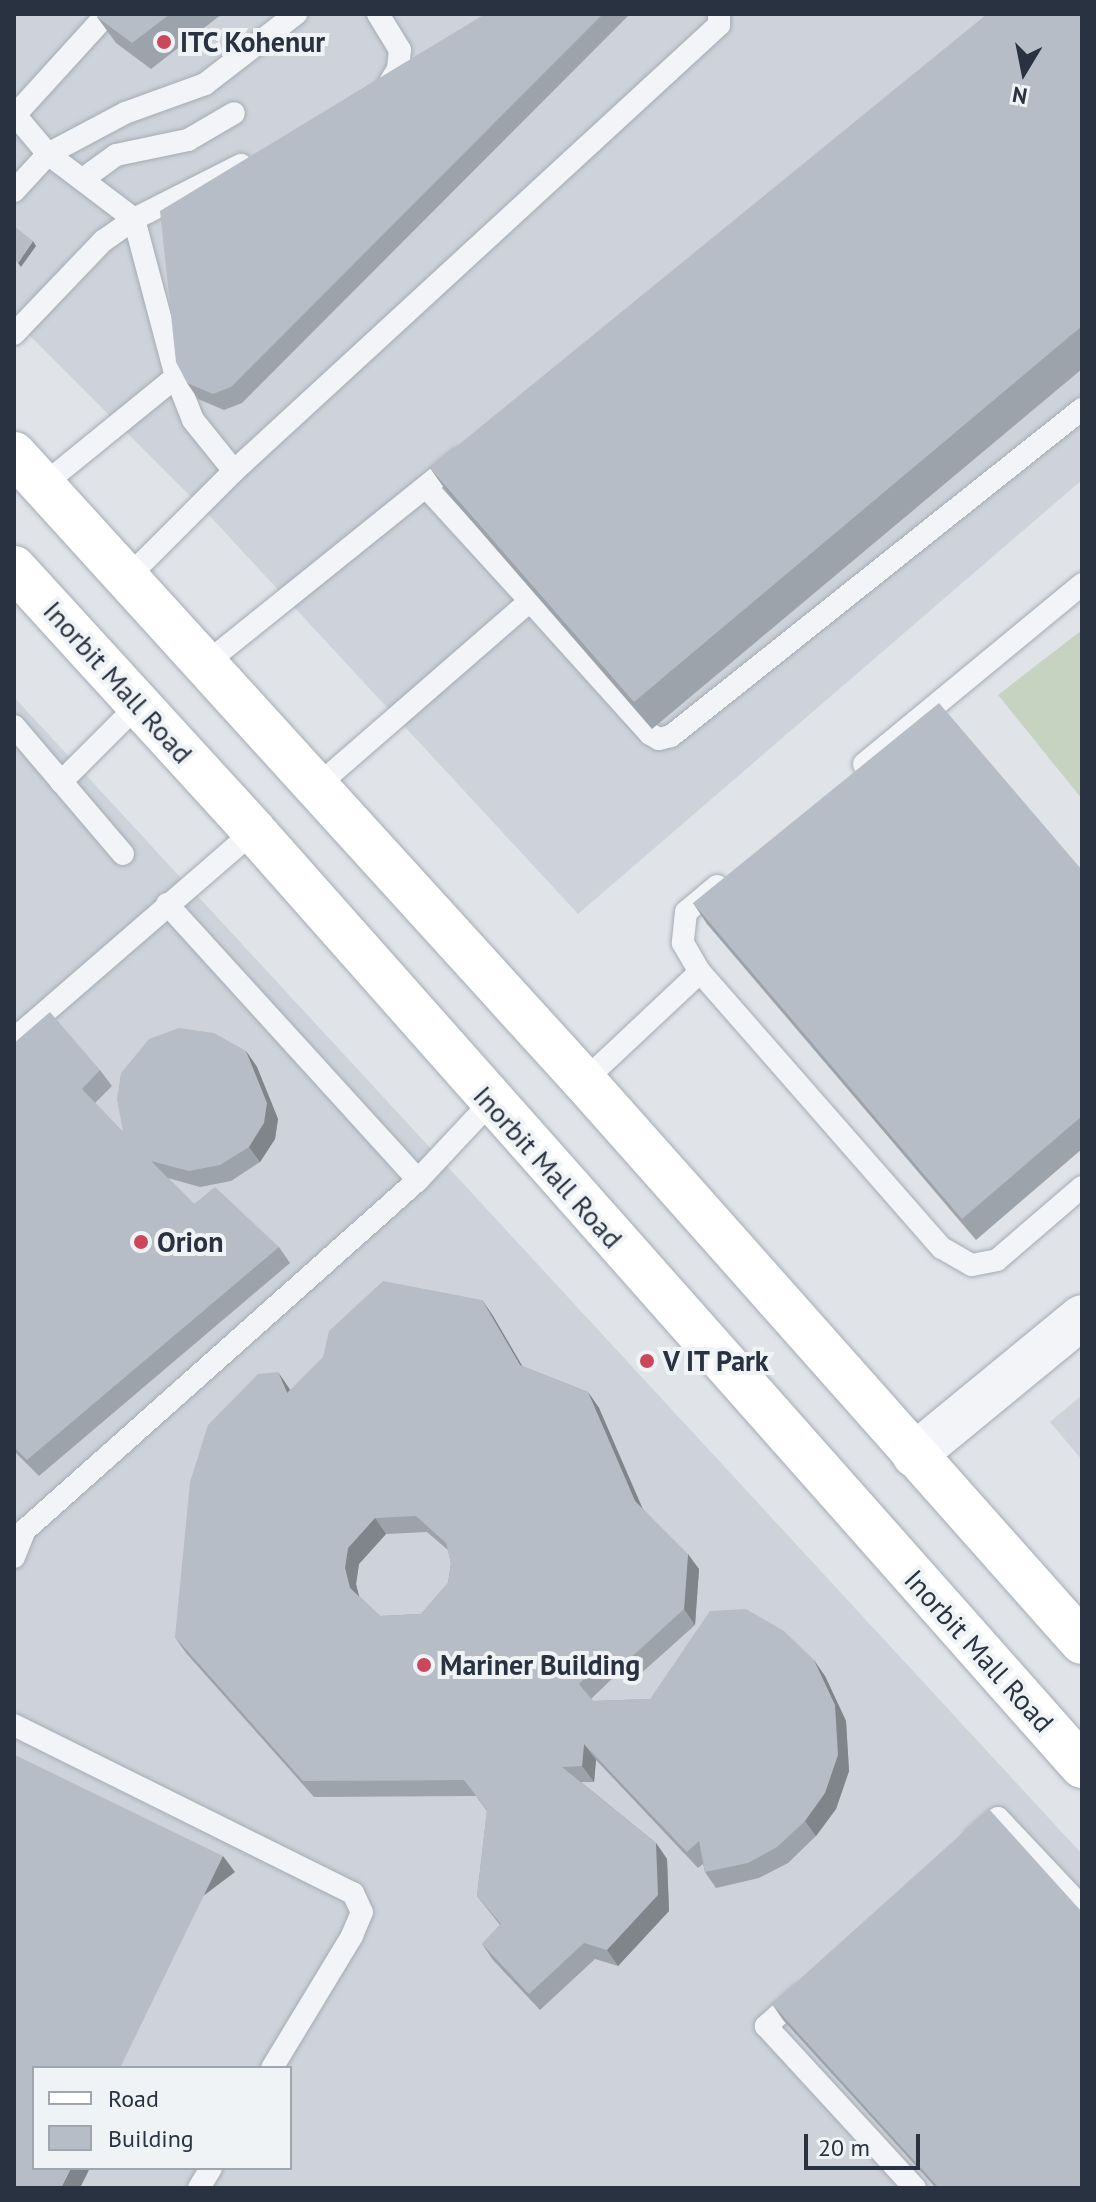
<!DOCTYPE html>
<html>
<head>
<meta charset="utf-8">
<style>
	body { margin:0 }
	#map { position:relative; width:1096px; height:2202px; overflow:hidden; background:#e0e4e9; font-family:"PT Sans",sans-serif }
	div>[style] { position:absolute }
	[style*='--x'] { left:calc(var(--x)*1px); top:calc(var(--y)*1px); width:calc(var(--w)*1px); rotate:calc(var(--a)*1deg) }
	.built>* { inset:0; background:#ced3db }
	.green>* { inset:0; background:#c6d3c1 }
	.roads { filter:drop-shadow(0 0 2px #a5abb3) drop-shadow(0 0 2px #a5abb3) }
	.service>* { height:22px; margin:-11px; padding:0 11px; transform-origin:11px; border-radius:11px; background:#f3f4f7 }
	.tertiary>* { height:44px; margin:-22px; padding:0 22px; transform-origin:22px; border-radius:22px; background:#f3f4f7 }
	.secondary>* { height:44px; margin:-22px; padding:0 22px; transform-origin:22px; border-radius:22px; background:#fff }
	.wall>* { inset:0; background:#9da3aa }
	.shaded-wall>* { inset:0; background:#80848b; transform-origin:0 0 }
	.building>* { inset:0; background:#b7bdc6 }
	.dots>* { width:22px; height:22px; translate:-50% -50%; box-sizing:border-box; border:4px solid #f0f3f6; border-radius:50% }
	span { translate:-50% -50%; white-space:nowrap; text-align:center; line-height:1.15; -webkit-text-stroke:8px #f0f3f6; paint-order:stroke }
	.poi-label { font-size:28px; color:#293240; font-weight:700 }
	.left { translate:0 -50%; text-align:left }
	.street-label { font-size:28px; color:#293240 }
	.frame { position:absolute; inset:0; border:16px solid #293240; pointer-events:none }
	.legend { position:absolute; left:32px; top:2066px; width:260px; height:104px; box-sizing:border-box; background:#f0f3f6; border:2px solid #a0a6ad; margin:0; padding:10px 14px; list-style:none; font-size:24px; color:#293240 }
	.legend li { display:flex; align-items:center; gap:16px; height:40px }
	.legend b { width:40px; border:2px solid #a0a6ad }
	.north { position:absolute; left:984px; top:32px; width:80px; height:80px; -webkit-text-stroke:6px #f0f3f6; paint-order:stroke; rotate:190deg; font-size:22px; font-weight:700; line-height:32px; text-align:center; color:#293240 }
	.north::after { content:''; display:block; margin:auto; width:28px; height:36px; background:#293240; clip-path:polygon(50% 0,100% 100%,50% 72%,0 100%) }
	.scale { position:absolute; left:804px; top:2134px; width:116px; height:36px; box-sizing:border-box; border:4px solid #293240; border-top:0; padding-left:10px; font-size:24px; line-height:28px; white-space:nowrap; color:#293240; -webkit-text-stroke:6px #f0f3f6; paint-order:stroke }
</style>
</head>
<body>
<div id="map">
	<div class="built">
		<div style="clip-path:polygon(14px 14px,1082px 14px,1082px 480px,578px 914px,208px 514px,14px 320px)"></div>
		<div style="clip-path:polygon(evenodd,14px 697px,1082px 1854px,1082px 2188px,14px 2188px,14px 697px,34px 2068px,290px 2068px,290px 2168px,34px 2168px,34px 2068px)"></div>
		<div style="clip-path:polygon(1082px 1395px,1082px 1460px,1050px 1422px)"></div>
	</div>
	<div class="green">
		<div style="clip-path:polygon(1082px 630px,1082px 799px,998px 695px)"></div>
	</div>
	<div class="roads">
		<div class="service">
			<div style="--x:107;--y:14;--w:137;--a:132.3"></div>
			<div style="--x:15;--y:115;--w:51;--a:49.8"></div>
			<div style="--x:48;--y:154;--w:108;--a:37.1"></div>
			<div style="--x:134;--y:219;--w:163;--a:75.1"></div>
			<div style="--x:176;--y:377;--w:46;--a:68.4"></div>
			<div style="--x:193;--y:420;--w:65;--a:51.2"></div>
			<div style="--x:378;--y:14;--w:42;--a:58.6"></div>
			<div style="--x:400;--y:50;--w:19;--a:96"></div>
			<div style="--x:398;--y:69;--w:26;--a:121"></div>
			<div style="--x:83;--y:179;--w:41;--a:-36"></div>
			<div style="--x:116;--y:155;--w:74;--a:-11.8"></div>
			<div style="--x:188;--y:140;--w:53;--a:-30.4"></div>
			<div style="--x:14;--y:191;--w:50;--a:-47.4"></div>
			<div style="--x:48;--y:154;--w:87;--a:-28"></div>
			<div style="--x:125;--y:113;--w:85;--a:-19.9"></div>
			<div style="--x:205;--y:84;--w:115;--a:-37.6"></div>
			<div style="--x:14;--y:334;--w:129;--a:-46.3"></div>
			<div style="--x:103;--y:241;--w:38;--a:-35"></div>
			<div style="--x:134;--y:219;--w:120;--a:-26.8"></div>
			<div style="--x:43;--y:485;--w:171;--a:-39.1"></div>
			<div style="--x:426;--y:487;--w:154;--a:47.6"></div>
			<div style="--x:127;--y:578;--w:151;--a:-45"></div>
			<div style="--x:234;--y:471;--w:659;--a:-42.6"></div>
			<div style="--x:719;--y:25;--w:11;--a:-90"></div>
			<div style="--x:205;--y:664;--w:327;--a:-38.8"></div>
			<div style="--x:14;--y:726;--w:168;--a:49.6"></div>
			<div style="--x:864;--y:764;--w:283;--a:-39.5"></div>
			<div style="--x:61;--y:782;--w:110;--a:-45"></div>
			<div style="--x:317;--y:786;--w:282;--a:-41"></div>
			<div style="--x:530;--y:601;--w:179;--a:47.9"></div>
			<div style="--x:650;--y:734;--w:10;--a:29"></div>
			<div style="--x:659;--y:739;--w:12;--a:-14"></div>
			<div style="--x:671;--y:736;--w:525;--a:-38.51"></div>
			<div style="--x:717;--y:886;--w:40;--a:140"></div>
			<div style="--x:686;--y:912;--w:31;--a:96"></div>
			<div style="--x:683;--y:943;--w:34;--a:60"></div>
			<div style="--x:700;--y:972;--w:367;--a:48.8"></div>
			<div style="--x:942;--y:1248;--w:34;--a:30"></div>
			<div style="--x:972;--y:1265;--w:25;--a:-11"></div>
			<div style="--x:997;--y:1260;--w:112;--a:-40.7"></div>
			<div style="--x:167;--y:904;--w:373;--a:47.7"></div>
			<div style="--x:14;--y:1039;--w:318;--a:-40.9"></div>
			<div style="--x:584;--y:1081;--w:159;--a:-43.2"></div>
			<div style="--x:14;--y:1557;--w:29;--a:-68"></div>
			<div style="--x:25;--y:1530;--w:526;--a:-41.69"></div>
			<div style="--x:418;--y:1180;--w:105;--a:-46.9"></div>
			<div style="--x:14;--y:1725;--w:378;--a:26.4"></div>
			<div style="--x:353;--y:1893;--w:21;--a:65"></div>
			<div style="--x:362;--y:1912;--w:26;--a:113"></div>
			<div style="--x:352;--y:1936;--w:154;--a:121.2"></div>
			<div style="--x:975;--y:1838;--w:30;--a:-41"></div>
			<div style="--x:998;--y:1818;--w:122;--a:46.7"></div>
			<div style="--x:801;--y:1995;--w:47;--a:138.5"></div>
			<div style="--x:766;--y:2026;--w:220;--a:47.4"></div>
			<div style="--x:199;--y:2188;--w:23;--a:-59"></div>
		</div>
		<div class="tertiary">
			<div style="--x:914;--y:1455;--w:217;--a:-39.4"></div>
		</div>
		<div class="secondary">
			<div style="--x:14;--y:454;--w:847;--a:47.73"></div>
			<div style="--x:584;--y:1081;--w:750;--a:48.4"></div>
			<div style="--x:14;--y:568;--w:356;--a:47.6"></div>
			<div style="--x:254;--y:831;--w:1249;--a:48.47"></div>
		</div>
	</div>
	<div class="wall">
		<div style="clip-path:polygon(101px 14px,222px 14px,151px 69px,116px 43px,97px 17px)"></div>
		<div style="clip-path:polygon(485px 14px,630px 14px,242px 403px,224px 410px,198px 399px,187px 383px)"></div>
		<div style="clip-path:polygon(1082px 14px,1082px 369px,652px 729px,449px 495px,430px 468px)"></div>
		<div style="clip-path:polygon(1082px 870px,1082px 1149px,976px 1240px,707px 924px,693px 903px)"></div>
		<div style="clip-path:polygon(14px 1043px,100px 1070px,112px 1086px,95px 1103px,123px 1132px,246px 1051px,257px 1067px,278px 1119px,275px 1139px,260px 1162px,231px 1181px,200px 1187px,168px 1178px,194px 1204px,279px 1247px,290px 1263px,39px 1476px,14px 1451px)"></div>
		<div style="clip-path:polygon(evenodd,482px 1300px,493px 1316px,522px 1366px,588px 1392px,599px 1408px,643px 1509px,699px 1569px,695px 1625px,637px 1677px,615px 1676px,591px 1699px,593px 1701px,650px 1699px,825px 1676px,846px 1721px,849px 1771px,836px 1809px,816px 1836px,788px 1863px,759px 1878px,716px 1888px,705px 1872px,703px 1864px,698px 1868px,596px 1760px,594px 1782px,581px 1782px,656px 1843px,667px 1859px,669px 1911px,618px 1966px,595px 1959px,540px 2010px,493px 1960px,482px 1944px,500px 1925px,477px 1896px,487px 1811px,476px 1796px,314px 1797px,186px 1653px,175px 1637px,290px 1390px,482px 1300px,427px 1532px,448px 1550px,451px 1563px,448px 1583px,421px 1614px,380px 1616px,359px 1596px,356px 1584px,359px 1564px,386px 1534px,427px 1532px)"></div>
		<div style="clip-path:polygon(772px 2004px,1082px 2188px,936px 2188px,783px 2020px)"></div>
	</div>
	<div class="shaded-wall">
		<div style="clip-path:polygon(33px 241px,36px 246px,21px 267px,18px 263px)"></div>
		<div style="clip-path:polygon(246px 1051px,257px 1067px,278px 1119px,275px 1139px,260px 1162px,249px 1147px)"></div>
		<div style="clip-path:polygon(482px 1300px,493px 1316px,531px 1381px,520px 1365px)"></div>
		<div style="clip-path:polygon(278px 1372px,289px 1388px,298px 1408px,287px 1393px)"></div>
		<div style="clip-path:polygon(588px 1392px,599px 1408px,646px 1517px,635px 1501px)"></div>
		<div style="clip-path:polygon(375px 1518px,386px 1534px,359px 1564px,356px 1584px,361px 1604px,350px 1588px,345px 1568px,348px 1548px)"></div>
		<div style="clip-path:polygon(688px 1554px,699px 1569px,695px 1625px,684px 1609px)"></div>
		<div style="clip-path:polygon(814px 1660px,825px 1676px,846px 1721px,849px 1771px,836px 1809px,816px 1836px,805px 1821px)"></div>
		<div style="clip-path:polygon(584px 1744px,596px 1760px,594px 1782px,582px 1766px)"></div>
		<div style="clip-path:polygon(656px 1843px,667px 1859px,669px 1911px,618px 1966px,607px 1950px)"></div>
		<div style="left:223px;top:1856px;width:20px;height:236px;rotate:53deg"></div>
		<div style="clip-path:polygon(71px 2168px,90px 2168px,80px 2188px,61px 2188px)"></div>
	</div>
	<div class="building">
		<div style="clip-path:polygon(101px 14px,170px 14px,132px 43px,97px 17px)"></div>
		<div style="clip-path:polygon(485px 14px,603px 14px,231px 387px,213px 394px,187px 383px,176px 362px,160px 211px)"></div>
		<div style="clip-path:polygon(987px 14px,1082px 14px,1082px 326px,634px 702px,430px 468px)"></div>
		<div style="clip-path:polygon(14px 226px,33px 241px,18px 263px,14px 259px)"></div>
		<div style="clip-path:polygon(939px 703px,1082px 870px,1082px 1116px,962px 1219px,693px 903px)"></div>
		<div style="clip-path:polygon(50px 1012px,100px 1070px,82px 1089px,123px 1132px,117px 1099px,121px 1073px,149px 1039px,179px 1028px,214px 1033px,246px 1051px,267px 1103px,264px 1123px,249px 1147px,220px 1165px,189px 1171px,151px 1161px,194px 1204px,215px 1187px,279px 1247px,27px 1460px,14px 1447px,14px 1043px)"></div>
		<div style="clip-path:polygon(evenodd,383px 1281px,482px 1300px,520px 1365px,588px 1392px,635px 1501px,688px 1554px,684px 1609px,626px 1662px,604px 1660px,579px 1684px,593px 1701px,650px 1699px,710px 1611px,746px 1609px,784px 1631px,814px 1660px,835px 1705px,838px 1755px,825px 1793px,805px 1821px,777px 1847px,748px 1863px,705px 1872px,699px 1841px,687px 1852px,584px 1744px,582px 1766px,562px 1767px,656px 1843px,658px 1895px,607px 1950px,584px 1943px,529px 1994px,482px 1944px,501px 1924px,477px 1896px,487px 1810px,464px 1780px,303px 1781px,175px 1637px,190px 1482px,208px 1425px,258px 1374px,278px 1372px,287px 1393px,323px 1357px,329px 1331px,383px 1281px,416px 1516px,446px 1543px,451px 1563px,448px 1583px,421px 1614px,380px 1616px,350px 1588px,345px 1568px,348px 1548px,375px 1518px,416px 1516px)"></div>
		<div style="clip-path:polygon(15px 1755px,223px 1856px,120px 2068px,34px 2068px,34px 2168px,71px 2168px,61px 2188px,14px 2188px,14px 1758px)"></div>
		<div style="clip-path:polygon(989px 1809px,1082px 1912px,1082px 2188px,939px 2188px,772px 2004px)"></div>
	</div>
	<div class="dots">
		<div style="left:164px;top:42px;background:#cc475c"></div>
		<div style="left:141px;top:1242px;background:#cc475c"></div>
		<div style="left:647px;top:1361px;background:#cc475c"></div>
		<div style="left:424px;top:1665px;background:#cc475c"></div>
	</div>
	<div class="poi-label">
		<span class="left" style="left:180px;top:42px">ITC Kohenur</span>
		<span class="left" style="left:157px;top:1242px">Orion</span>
		<span class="left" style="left:663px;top:1361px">V IT Park</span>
		<span class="left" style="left:440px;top:1665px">Mariner Building</span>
	</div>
	<div class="street-label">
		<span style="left:118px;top:682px;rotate:48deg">Inorbit Mall Road</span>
		<span style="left:548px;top:1167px;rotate:48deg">Inorbit Mall Road</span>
		<span style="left:979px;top:1651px;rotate:48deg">Inorbit Mall Road</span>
	</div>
	<div class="frame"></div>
	<ul class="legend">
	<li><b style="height:10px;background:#fff"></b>Road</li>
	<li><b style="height:22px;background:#b7bdc6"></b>Building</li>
	</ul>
	<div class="north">N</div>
	<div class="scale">20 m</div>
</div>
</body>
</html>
